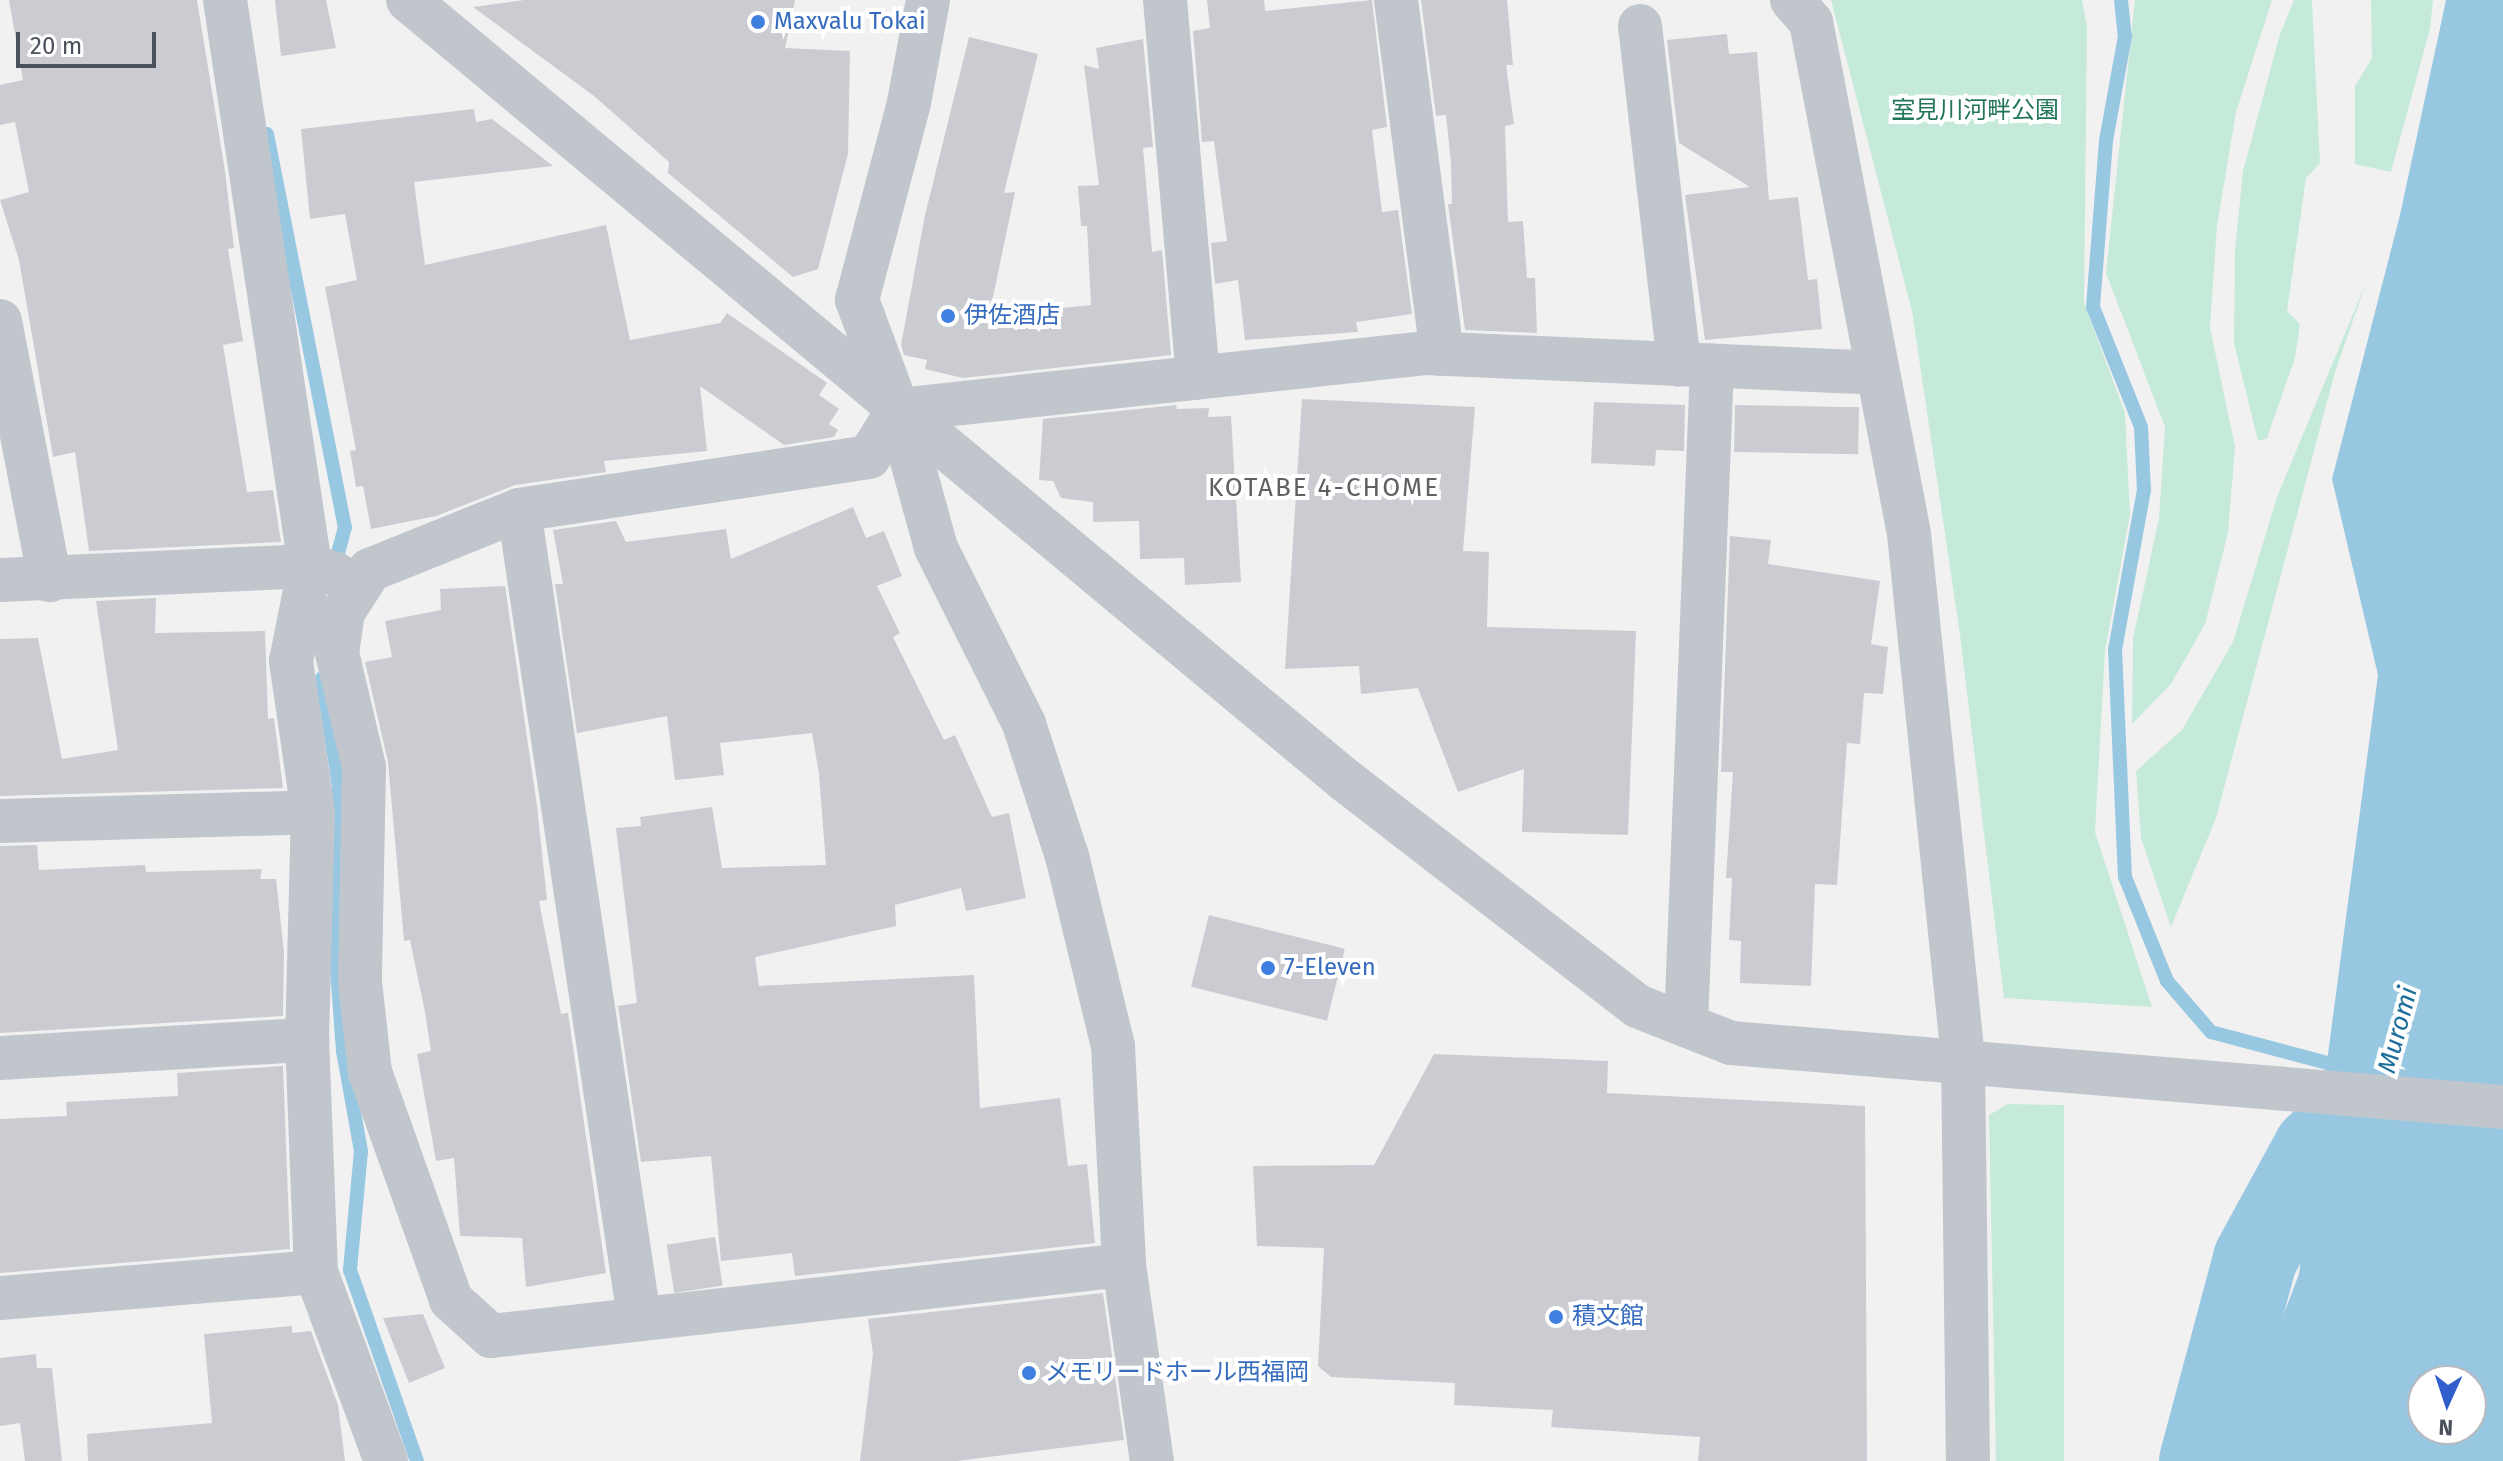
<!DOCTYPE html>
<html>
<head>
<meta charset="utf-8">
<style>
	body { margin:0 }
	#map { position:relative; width:2503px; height:1461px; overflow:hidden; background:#f2f1f1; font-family:"Fira Sans","Noto Sans JP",sans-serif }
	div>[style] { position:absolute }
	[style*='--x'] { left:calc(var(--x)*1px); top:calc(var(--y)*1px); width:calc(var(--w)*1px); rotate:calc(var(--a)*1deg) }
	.green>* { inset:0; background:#c5ead9 }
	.water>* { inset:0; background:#98c7e2 }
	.stream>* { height:14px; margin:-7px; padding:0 7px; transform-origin:7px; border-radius:7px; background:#98c7e2 }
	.river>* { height:84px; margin:-42px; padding:0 42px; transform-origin:42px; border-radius:42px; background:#98c7e2 }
	.building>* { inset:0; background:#cbccd2; transform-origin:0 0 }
	.minor>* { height:44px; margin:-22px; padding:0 22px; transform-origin:22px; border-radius:22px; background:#c1c6cd }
	.dots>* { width:22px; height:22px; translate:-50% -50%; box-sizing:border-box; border:4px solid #fff; border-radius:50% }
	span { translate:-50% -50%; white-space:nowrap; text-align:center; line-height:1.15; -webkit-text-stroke:8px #fff; paint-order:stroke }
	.shop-label { font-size:24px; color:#366cbe }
	.left { translate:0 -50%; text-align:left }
	.park-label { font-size:24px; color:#237558 }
	.neighbourhood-label { font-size:26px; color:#5e6064; letter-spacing:2px }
	.water-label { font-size:26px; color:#1e6e9b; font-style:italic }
	.north { position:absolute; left:2407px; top:1365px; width:80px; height:80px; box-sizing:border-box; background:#fff; border:2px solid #b7b9be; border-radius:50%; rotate:183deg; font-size:22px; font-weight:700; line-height:32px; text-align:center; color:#4b515c }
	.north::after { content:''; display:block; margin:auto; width:28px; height:36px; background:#305ecd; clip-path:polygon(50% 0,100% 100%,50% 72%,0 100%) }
	.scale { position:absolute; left:16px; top:32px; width:140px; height:36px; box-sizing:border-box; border:4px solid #4b515c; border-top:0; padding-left:10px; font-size:24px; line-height:28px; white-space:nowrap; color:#4b515c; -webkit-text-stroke:6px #fff; paint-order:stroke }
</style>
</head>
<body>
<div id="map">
	<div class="green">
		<div style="clip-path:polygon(1831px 0,2082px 0,2087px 27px,2084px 303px,2125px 413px,2130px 514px,2105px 651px,2095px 832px,2152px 1007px,2004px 998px,1960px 635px,1912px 311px)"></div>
		<div style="clip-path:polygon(2135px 0,2272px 0,2236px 112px,2217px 226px,2210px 327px,2235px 447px,2228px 533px,2205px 624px,2171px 684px,2132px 724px,2133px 639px,2159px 518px,2165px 427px,2106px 273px)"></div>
		<div style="clip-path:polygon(2294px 0,2312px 0,2320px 163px,2306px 178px,2287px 311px,2300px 324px,2295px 358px,2267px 438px,2258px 441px,2234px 343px,2235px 250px,2243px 171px,2280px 34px)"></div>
		<div style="clip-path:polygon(2371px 0,2433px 0,2430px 29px,2391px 172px,2355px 164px,2355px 86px,2372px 58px)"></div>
		<div style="clip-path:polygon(2366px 283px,2335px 372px,2216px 818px,2171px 927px,2141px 838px,2136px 771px,2182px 730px,2233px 642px,2277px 497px)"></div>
		<div style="clip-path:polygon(2008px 1104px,2064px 1105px,2064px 1461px,1996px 1461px,1989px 1115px)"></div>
	</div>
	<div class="water">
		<div style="clip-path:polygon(evenodd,2446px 0,2503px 0,2503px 1461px,2228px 1461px,2299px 1274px,2378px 675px,2332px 479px,2400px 215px,2446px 0,2423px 1381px,2471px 1381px,2471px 1429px,2423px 1429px,2423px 1381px)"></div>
	</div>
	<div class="stream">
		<div style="--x:2121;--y:0;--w:36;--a:84"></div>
		<div style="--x:2125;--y:36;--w:107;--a:100.3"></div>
		<div style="--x:2106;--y:141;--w:167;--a:94.5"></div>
		<div style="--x:2093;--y:307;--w:129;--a:68.2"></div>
		<div style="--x:2141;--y:427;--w:63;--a:87.3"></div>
		<div style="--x:2144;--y:490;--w:162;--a:100.3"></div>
		<div style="--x:2115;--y:649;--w:228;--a:87.5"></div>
		<div style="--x:2125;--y:877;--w:112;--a:68"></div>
		<div style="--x:2167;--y:981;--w:67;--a:49.2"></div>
		<div style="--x:2211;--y:1032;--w:137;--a:14.9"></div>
		<div style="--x:267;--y:134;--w:401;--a:78.8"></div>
		<div style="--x:345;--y:527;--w:42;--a:105"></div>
		<div style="--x:322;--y:678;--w:110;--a:81.1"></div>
		<div style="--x:339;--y:787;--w:155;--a:91.5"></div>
		<div style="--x:335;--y:942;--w:109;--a:85.8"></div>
		<div style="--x:343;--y:1051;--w:102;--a:79.8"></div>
		<div style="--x:361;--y:1151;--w:120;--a:95.3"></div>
		<div style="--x:350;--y:1270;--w:202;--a:70.7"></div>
	</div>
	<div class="river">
		<div style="--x:2201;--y:1461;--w:209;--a:-75"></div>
		<div style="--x:2255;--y:1259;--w:125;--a:-61.4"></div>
		<div style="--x:2315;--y:1149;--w:102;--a:-43.4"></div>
		<div style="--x:2389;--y:1079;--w:13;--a:-77"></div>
	</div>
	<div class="building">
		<div style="clip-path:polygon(9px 0,197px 0,225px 171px,234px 248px,228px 249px,243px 341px,223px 345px,247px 492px,273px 490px,281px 542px,89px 551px,75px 452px,53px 457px,19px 260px,0 200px,29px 192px,15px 122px,0 125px,0 85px,23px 80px)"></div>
		<div style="clip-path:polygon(275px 0,326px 0,336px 48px,281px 56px)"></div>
		<div style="clip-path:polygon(524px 0,795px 0,785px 48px,850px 51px,848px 154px,818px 269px,793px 277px,668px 173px,669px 162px,594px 96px,473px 7px)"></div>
		<div style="clip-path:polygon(1207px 0,1264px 0,1265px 11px,1372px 0,1387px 127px,1372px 130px,1382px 212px,1398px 210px,1412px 314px,1356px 322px,1358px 332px,1245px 340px,1238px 280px,1215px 284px,1211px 243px,1227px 241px,1214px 141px,1202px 142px,1193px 31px,1210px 28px)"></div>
		<div style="clip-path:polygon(1421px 0,1507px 0,1513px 65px,1506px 65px,1514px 124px,1505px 126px,1508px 222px,1523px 221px,1527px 278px,1535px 278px,1537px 333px,1465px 330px,1448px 204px,1452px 204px,1451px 163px,1446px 115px,1436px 116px)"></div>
		<div style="clip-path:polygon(1727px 34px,1729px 54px,1757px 52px,1769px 200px,1798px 197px,1808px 280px,1817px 279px,1822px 329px,1705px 340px,1685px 195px,1750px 187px,1679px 143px,1667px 40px)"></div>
		<div style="clip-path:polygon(969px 37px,1038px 54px,1004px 193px,1015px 192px,989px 316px,1091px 305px,1087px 226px,1081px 226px,1078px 186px,1099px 185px,1084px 65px,1099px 69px,1096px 48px,1143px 39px,1153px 147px,1143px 148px,1152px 252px,1162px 250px,1171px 355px,963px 378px,925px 369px,927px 360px,904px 355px,901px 345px,925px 215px)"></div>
		<div style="clip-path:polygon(474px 109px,476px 122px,492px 119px,553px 166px,414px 182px,425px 265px,606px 225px,630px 340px,720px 323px,727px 313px,827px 383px,819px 395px,839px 409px,829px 424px,838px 430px,834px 437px,784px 445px,700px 386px,707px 451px,604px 461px,606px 472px,515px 485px,436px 516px,371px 529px,363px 486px,356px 487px,350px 451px,356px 450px,325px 287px,357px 280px,345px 214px,310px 219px,301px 129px)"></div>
		<div style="clip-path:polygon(1302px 399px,1475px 407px,1463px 551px,1489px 552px,1487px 627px,1636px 631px,1628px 835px,1522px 832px,1524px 769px,1458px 792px,1418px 688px,1361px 694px,1359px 666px,1285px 669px)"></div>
		<div style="clip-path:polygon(1594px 402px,1685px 405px,1684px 451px,1656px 450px,1655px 466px,1591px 463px)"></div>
		<div style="clip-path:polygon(1176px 405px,1177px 409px,1209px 408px,1208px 417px,1231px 416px,1241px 582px,1185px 585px,1184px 558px,1140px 559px,1139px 521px,1093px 522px,1093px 502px,1061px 498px,1053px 481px,1039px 480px,1043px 419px)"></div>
		<div style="left:1735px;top:405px;width:124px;height:47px;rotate:1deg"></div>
		<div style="clip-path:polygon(853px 507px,866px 538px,884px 531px,902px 576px,877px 586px,900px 633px,893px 637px,944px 740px,955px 735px,992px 817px,1009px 813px,1026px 898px,966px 911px,961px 888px,895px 905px,896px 926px,755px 957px,759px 986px,974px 975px,980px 1108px,1060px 1098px,1068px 1166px,1087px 1164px,1095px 1243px,795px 1276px,792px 1253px,721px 1261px,711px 1156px,641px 1162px,618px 1006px,637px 1003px,616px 828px,641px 826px,640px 817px,712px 807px,722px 868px,826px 865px,819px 774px,812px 733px,720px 743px,724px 775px,675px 780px,667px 716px,577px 733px,555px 584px,563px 584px,553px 530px,616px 521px,626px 542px,726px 529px,731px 559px)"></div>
		<div style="clip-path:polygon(1730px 536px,1771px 540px,1768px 564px,1880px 581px,1871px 644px,1888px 647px,1883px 694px,1864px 693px,1860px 744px,1847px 743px,1837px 885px,1815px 884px,1811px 986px,1740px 983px,1741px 941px,1729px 940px,1732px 878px,1726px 878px,1733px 772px,1721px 772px)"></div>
		<div style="clip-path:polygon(505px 586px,537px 806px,547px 900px,539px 901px,561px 1014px,568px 1013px,606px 1273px,526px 1287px,522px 1238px,460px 1236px,454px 1158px,436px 1161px,417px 1054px,431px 1051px,425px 1012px,410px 940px,404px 941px,388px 762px,365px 662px,392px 657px,385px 621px,441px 610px,440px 589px)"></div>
		<div style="clip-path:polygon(156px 598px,155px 633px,265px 631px,268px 719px,274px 718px,283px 788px,0 796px,0 639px,38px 638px,62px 759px,118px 750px,96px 601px)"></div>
		<div style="clip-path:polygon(37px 845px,39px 870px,145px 865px,146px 872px,262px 869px,260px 879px,276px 879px,284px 952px,283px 1016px,0 1033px,0 846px)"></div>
		<div style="left:1209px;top:915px;width:140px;height:74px;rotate:14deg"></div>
		<div style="clip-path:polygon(1434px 1054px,1608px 1061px,1607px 1093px,1865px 1106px,1867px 1461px,1698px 1461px,1700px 1437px,1551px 1427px,1553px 1410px,1454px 1405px,1455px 1383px,1331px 1377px,1318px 1366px,1324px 1248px,1257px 1246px,1253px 1166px,1374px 1165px)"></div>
		<div style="clip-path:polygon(283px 1066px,290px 1249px,0 1273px,0 1119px,67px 1116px,66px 1102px,178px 1096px,177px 1073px)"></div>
		<div style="left:715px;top:1237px;width:49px;height:49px;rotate:81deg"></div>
		<div style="clip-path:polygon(1103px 1293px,1124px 1440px,957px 1461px,860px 1461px,873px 1354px,868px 1319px)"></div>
		<div style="clip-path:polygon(423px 1314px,445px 1368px,409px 1383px,383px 1318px)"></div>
		<div style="clip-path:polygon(292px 1326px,292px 1333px,311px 1331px,338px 1405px,345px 1461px,88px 1461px,87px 1434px,212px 1423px,204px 1334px)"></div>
		<div style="clip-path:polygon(36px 1354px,37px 1368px,52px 1368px,62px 1461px,25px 1461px,20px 1423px,0 1426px,0 1358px)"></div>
	</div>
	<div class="minor">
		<div style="--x:408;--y:0;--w:1219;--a:39.78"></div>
		<div style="--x:1345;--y:780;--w:369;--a:37.7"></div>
		<div style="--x:1637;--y:1006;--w:101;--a:21.5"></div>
		<div style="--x:1731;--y:1043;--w:775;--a:4.74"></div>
		<div style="--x:928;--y:0;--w:105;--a:100.5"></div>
		<div style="--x:909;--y:103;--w:204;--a:104.8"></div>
		<div style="--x:857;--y:300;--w:117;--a:69.6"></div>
		<div style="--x:898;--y:410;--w:143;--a:74.6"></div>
		<div style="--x:936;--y:548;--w:197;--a:63.4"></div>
		<div style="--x:1024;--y:724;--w:139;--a:72"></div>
		<div style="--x:1067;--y:856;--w:195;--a:76.4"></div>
		<div style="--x:1113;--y:1046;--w:219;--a:87.1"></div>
		<div style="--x:1124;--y:1265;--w:198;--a:81.9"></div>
		<div style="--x:1165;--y:0;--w:379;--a:85"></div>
		<div style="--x:1396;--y:0;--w:357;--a:82.6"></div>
		<div style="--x:1792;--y:0;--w:29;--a:49"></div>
		<div style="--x:1811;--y:22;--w:521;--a:79.16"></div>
		<div style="--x:1909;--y:534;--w:527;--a:84.12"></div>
		<div style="--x:1963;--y:1058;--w:403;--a:89.3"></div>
		<div style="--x:1640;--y:26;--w:341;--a:83.4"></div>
		<div style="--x:0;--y:321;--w:264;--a:79.1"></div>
		<div style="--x:898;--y:410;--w:55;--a:121.7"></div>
		<div style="--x:869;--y:457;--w:354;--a:171.4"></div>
		<div style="--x:519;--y:510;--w:161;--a:158.1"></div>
		<div style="--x:370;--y:570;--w:50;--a:122.7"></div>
		<div style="--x:343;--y:612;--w:41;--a:98.3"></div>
		<div style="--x:337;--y:653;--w:117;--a:76.7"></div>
		<div style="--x:364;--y:767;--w:215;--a:91.1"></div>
		<div style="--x:360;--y:982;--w:91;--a:83.7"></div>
		<div style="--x:370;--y:1072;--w:242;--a:70.4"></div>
		<div style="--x:451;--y:1300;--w:54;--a:42"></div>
		<div style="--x:491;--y:1336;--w:637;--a:-6.4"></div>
		<div style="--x:898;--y:410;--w:530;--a:-6.17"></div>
		<div style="--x:1425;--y:353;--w:451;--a:2.5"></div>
		<div style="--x:519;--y:510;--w:817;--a:81.55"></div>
		<div style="--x:0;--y:580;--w:310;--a:-2.6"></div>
		<div style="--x:310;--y:566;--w:27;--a:17"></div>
		<div style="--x:0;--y:821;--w:313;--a:-1.6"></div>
		<div style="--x:1686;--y:1025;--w:660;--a:-87.74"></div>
		<div style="--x:0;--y:1058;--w:308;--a:-3.4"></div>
		<div style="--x:316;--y:1272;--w:202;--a:69.7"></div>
		<div style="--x:0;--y:1298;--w:317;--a:-4.7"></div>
		<div style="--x:316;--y:1272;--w:232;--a:-92.2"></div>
		<div style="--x:307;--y:1040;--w:228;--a:-88.5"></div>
		<div style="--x:313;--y:812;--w:153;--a:-98.3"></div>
		<div style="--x:291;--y:661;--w:97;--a:-78.7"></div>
		<div style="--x:310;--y:566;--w:572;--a:-98.54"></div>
	</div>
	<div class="dots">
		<div style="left:758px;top:22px;background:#3f7fe0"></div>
		<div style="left:948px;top:316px;background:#3f7fe0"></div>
		<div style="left:1268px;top:968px;background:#3f7fe0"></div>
		<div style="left:1556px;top:1317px;background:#3f7fe0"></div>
		<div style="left:1029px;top:1373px;background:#3f7fe0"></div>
	</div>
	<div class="shop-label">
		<span class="left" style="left:774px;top:22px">Maxvalu Tokai</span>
		<span class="left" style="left:964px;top:316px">伊佐酒店</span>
		<span class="left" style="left:1284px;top:968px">7-Eleven</span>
		<span class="left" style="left:1572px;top:1317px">積文館</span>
		<span class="left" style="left:1045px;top:1373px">メモリードホール西福岡</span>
	</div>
	<div class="park-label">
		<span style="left:1975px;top:111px">室見川河畔公園</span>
	</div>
	<div class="neighbourhood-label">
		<span style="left:1324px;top:488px">KOTABE 4-CHOME</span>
	</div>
	<div class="water-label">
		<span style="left:2398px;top:1030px;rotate:-75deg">Muromi</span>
	</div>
	<div class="north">N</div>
	<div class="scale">20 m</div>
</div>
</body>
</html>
